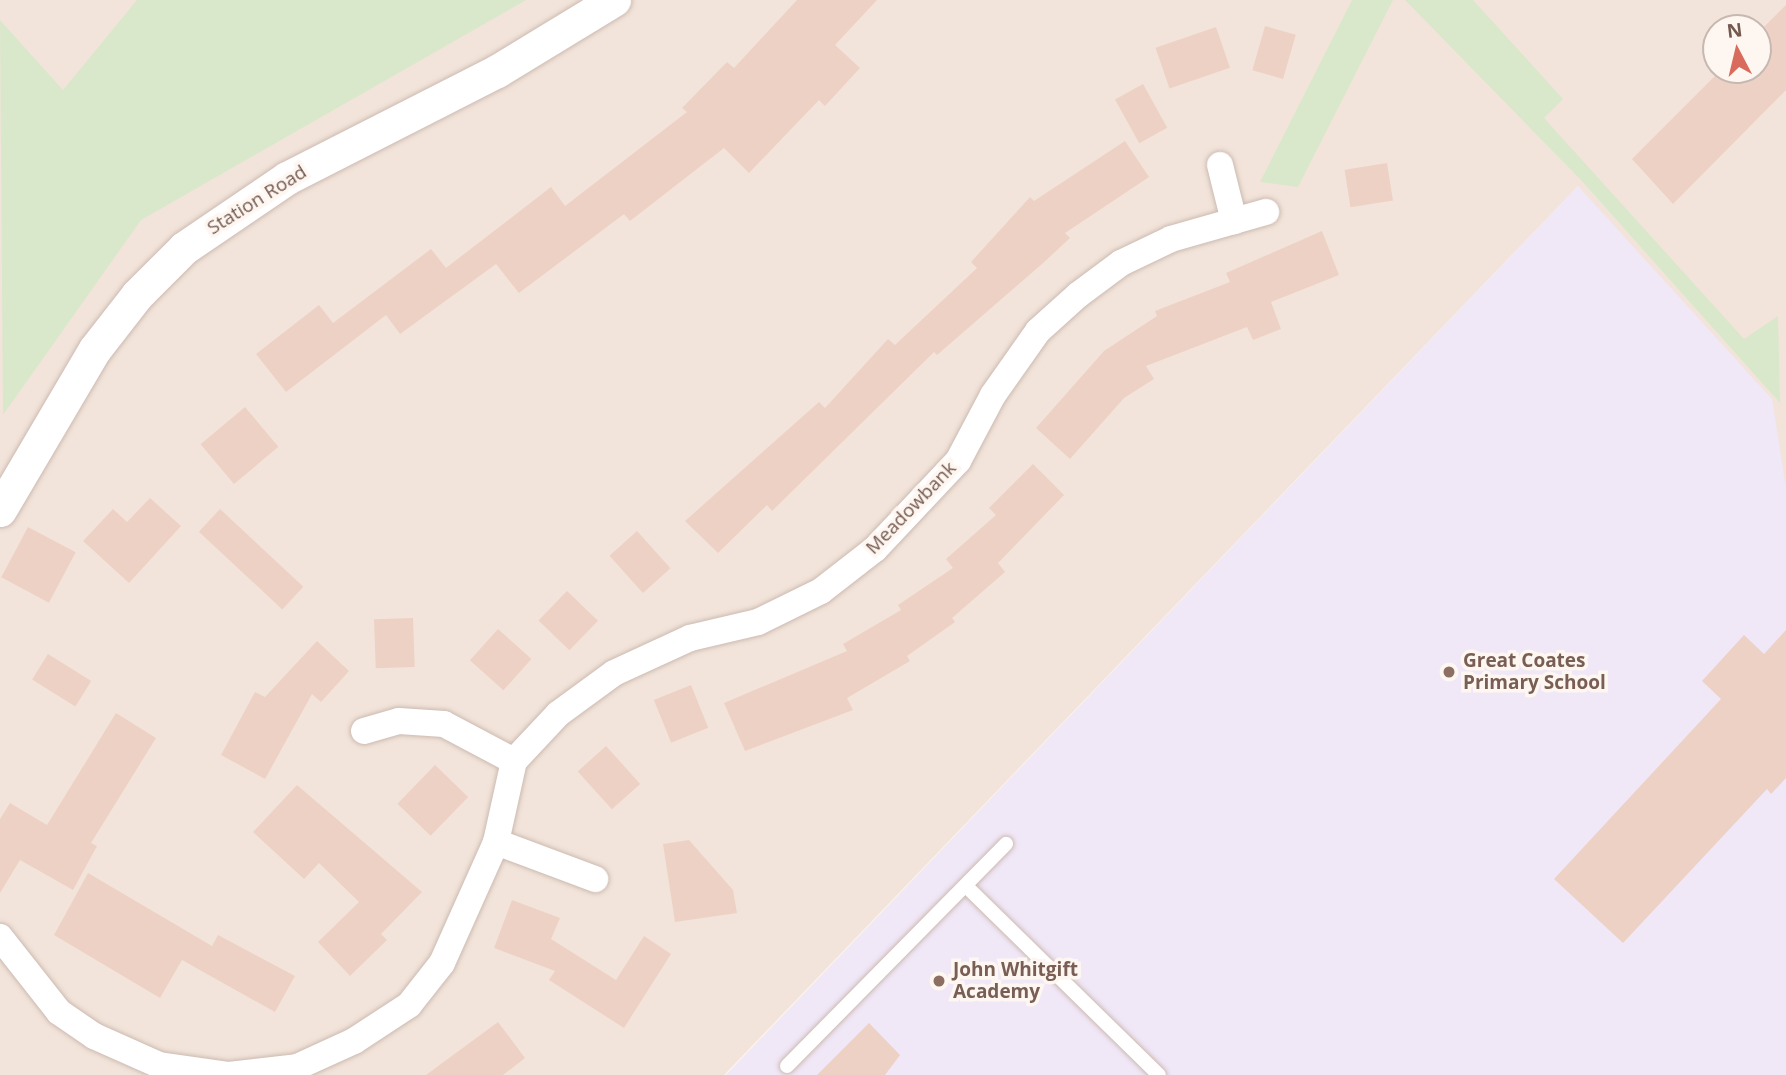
<!DOCTYPE html>
<html>
<head>
<meta charset="utf-8">
<style>
	body { margin:0 }
	#map { position:relative; width:1786px; height:1075px; overflow:hidden; background:#fbf3eb; font-family:"Open Sans",sans-serif }
	div>[style] { position:absolute }
	[style*='--x'] { left:calc(var(--x)*1px); top:calc(var(--y)*1px); width:calc(var(--w)*1px); rotate:calc(var(--a)*1deg) }
	.residential>* { inset:0; background:#f2e4da }
	.education>* { inset:0; background:#f0e7f7 }
	.green>* { inset:0; background:#d9e8ca }
	.building>* { inset:0; background:#eed1c5; transform-origin:0 0 }
	.roads { filter:drop-shadow(0 0 2px #ccbab1) drop-shadow(0 0 2px #ccbab1) }
	.service>* { height:14px; margin:-7px; padding:0 7px; transform-origin:7px; border-radius:7px; background:#fff }
	.minor>* { height:26px; margin:-13px; padding:0 13px; transform-origin:13px; border-radius:13px; background:#fff }
	.tertiary>* { height:33px; margin:-16.5px; padding:0 16.5px; transform-origin:16.5px; border-radius:16.5px; background:#fff }
	.dots>* { width:19px; height:19px; translate:-50% -50%; box-sizing:border-box; border:4px solid #fef7f1; border-radius:50% }
	span { translate:-50% -50%; white-space:nowrap; text-align:center; line-height:1.15; -webkit-text-stroke:7px #fef7f1; paint-order:stroke }
	.street-label { font-size:19px; color:#745950 }
	.education-label { font-size:19px; color:#785e54; font-weight:700 }
	.left { translate:0 -50%; text-align:left }
	.north { position:absolute; left:1702px; top:14px; width:70px; height:70px; box-sizing:border-box; background:#fef7f1; border:2px solid #c7b8b1; border-radius:50%; rotate:353deg; font-size:19px; font-weight:700; line-height:28px; text-align:center; color:#745950 }
	.north::after { content:''; display:block; margin:auto; width:24px; height:32px; background:#d86b5d; clip-path:polygon(50% 0,100% 100%,50% 72%,0 100%) }
</style>
</head>
<body>
<div id="map">
	<div class="residential">
		<div style="clip-path:polygon(evenodd,0 0,1786px 0,1786px 488px,1578px 186px,724px 1075px,0 1075px,0 0,1716px 28px,1758px 28px,1758px 70px,1716px 70px,1716px 28px)"></div>
	</div>
	<div class="education">
		<div style="clip-path:polygon(1578px 186px,1772px 399px,1786px 488px,1786px 1075px,726px 1075px)"></div>
	</div>
	<div class="green">
		<div style="clip-path:polygon(137px 0,526px 0,141px 220px,3px 415px,0 20px,63px 90px)"></div>
		<div style="clip-path:polygon(1352px 0,1393px 0,1298px 187px,1260px 182px)"></div>
		<div style="clip-path:polygon(1405px 0,1473px 0,1563px 99px,1544px 118px,1744px 339px,1778px 316px,1780px 403px,1581px 180px)"></div>
	</div>
	<div class="building">
		<div style="clip-path:polygon(797px 0,877px 0,835px 45px,860px 68px,825px 106px,819px 100px,749px 173px,724px 148px,630px 221px,624px 214px,519px 293px,496px 264px,400px 334px,386px 315px,286px 392px,256px 354px,319px 305px,333px 323px,431px 249px,446px 268px,551px 187px,565px 206px,687px 112px,682px 108px,727px 62px,734px 68px)"></div>
		<div style="clip-path:polygon(1786px 5px,1786px 90px,1673px 204px,1632px 159px,1721px 70px,1758px 70px,1758px 33px)"></div>
		<div style="left:1265px;top:26px;width:32px;height:46px;rotate:16deg"></div>
		<div style="left:1216px;top:27px;width:43px;height:64px;rotate:71deg"></div>
		<div style="left:1143px;top:84px;width:50px;height:32px;rotate:61deg"></div>
		<div style="clip-path:polygon(1125px 141px,1149px 177px,1065px 233px,1070px 238px,1042px 264px,937px 355px,934px 352px,772px 511px,767px 505px,718px 553px,685px 521px,819px 402px,825px 408px,888px 339px,895px 345px,977px 268px,971px 262px,1030px 197px,1034px 201px)"></div>
		<div style="left:1387px;top:163px;width:38px;height:43px;rotate:81deg"></div>
		<div style="clip-path:polygon(1322px 231px,1339px 275px,1271px 302px,1281px 329px,1253px 340px,1247px 327px,1146px 366px,1154px 379px,1124px 398px,1070px 459px,1036px 428px,1104px 351px,1157px 316px,1155px 311px,1230px 282px,1226px 273px)"></div>
		<div style="left:245px;top:407px;width:52px;height:58px;rotate:50deg"></div>
		<div style="clip-path:polygon(1033px 464px,1064px 495px,998px 563px,1005px 572px,952px 618px,955px 622px,907px 656px,910px 661px,847px 698px,853px 710px,745px 751px,724px 703px,847px 651px,843px 644px,901px 610px,898px 605px,953px 568px,946px 559px,996px 515px,989px 508px)"></div>
		<div style="clip-path:polygon(150px 498px,181px 526px,129px 583px,83px 541px,113px 509px,127px 522px)"></div>
		<div style="left:220px;top:509px;width:114px;height:31px;rotate:43deg"></div>
		<div style="left:28px;top:527px;width:54px;height:57px;rotate:28deg"></div>
		<div style="left:637px;top:531px;width:50px;height:37px;rotate:48deg"></div>
		<div style="left:567px;top:591px;width:43px;height:41px;rotate:44deg"></div>
		<div style="left:413px;top:618px;width:49px;height:39px;rotate:88deg"></div>
		<div style="left:498px;top:629px;width:45px;height:42px;rotate:42deg"></div>
		<div style="clip-path:polygon(1786px 630px,1786px 778px,1771px 794px,1767px 789px,1623px 943px,1554px 879px,1721px 699px,1702px 681px,1744px 635px,1764px 654px)"></div>
		<div style="clip-path:polygon(317px 641px,349px 671px,321px 702px,312px 694px,265px 779px,221px 755px,255px 692px,265px 697px)"></div>
		<div style="left:48px;top:654px;width:51px;height:30px;rotate:32deg"></div>
		<div style="left:691px;top:685px;width:46px;height:40px;rotate:68deg"></div>
		<div style="clip-path:polygon(116px 713px,156px 738px,91px 843px,97px 846px,73px 890px,20px 860px,0 893px,0 819px,10px 803px,47px 825px)"></div>
		<div style="left:606px;top:746px;width:51px;height:38px;rotate:48deg"></div>
		<div style="left:435px;top:765px;width:46px;height:54px;rotate:44deg"></div>
		<div style="clip-path:polygon(297px 785px,422px 892px,381px 934px,387px 940px,350px 976px,318px 942px,359px 902px,319px 863px,304px 879px,253px 832px)"></div>
		<div style="clip-path:polygon(689px 840px,733px 890px,737px 913px,675px 922px,663px 844px)"></div>
		<div style="clip-path:polygon(88px 873px,212px 946px,218px 935px,295px 976px,275px 1012px,182px 960px,160px 998px,54px 935px)"></div>
		<div style="clip-path:polygon(512px 900px,560px 918px,551px 939px,616px 980px,644px 936px,671px 954px,624px 1028px,549px 980px,555px 971px,494px 948px)"></div>
		<div style="clip-path:polygon(498px 1022px,525px 1058px,503px 1075px,426px 1075px)"></div>
		<div style="clip-path:polygon(869px 1023px,900px 1055px,885px 1075px,817px 1075px)"></div>
	</div>
	<div class="roads">
		<div class="service">
			<div style="--x:966;--y:886;--w:270;--a:44.4"></div>
			<div style="--x:787;--y:1066;--w:312;--a:-45.4"></div>
		</div>
		<div class="minor">
			<div style="--x:1220;--y:165;--w:58;--a:76"></div>
			<div style="--x:364;--y:731;--w:36;--a:-16"></div>
			<div style="--x:399;--y:721;--w:45;--a:3.8"></div>
			<div style="--x:444;--y:724;--w:79;--a:27.9"></div>
			<div style="--x:496;--y:842;--w:106;--a:20.5"></div>
			<div style="--x:0;--y:937;--w:95;--a:51.8"></div>
			<div style="--x:59;--y:1012;--w:42;--a:34.4"></div>
			<div style="--x:94;--y:1036;--w:71;--a:24"></div>
			<div style="--x:159;--y:1065;--w:71;--a:8.1"></div>
			<div style="--x:229;--y:1075;--w:68;--a:-6.7"></div>
			<div style="--x:297;--y:1067;--w:63;--a:-24.5"></div>
			<div style="--x:354;--y:1041;--w:66;--a:-33.2"></div>
			<div style="--x:409;--y:1005;--w:53;--a:-51.8"></div>
			<div style="--x:442;--y:963;--w:133;--a:-65.9"></div>
			<div style="--x:496;--y:842;--w:83;--a:-77.5"></div>
			<div style="--x:514;--y:761;--w:64;--a:-46.9"></div>
			<div style="--x:558;--y:714;--w:69;--a:-36.2"></div>
			<div style="--x:614;--y:673;--w:84;--a:-24.7"></div>
			<div style="--x:690;--y:638;--w:70;--a:-13.2"></div>
			<div style="--x:758;--y:622;--w:70;--a:-26.2"></div>
			<div style="--x:821;--y:591;--w:68;--a:-37.9"></div>
			<div style="--x:875;--y:549;--w:121;--a:-46.7"></div>
			<div style="--x:958;--y:461;--w:75;--a:-62.1"></div>
			<div style="--x:993;--y:395;--w:78;--a:-54.9"></div>
			<div style="--x:1038;--y:331;--w:54;--a:-42"></div>
			<div style="--x:1078;--y:295;--w:54;--a:-36.7"></div>
			<div style="--x:1121;--y:263;--w:55;--a:-25.6"></div>
			<div style="--x:1171;--y:239;--w:99;--a:-15.9"></div>
		</div>
		<div class="tertiary">
			<div style="--x:0;--y:510;--w:187;--a:-59.5"></div>
			<div style="--x:95;--y:349;--w:68;--a:-52.1"></div>
			<div style="--x:137;--y:295;--w:66;--a:-45"></div>
			<div style="--x:184;--y:248;--w:125;--a:-34.2"></div>
			<div style="--x:287;--y:178;--w:236;--a:-27"></div>
			<div style="--x:497;--y:71;--w:137;--a:-31.3"></div>
		</div>
	</div>
	<div class="dots">
		<div style="left:1449px;top:672px;background:#8d6e63"></div>
		<div style="left:939px;top:981px;background:#8d6e63"></div>
	</div>
	<div class="street-label">
		<span style="left:257px;top:200px;rotate:-32deg">Station Road</span>
		<span style="left:911px;top:508px;rotate:-46deg">Meadowbank</span>
	</div>
	<div class="education-label">
		<span class="left" style="left:1463px;top:672px">Great Coates<br>Primary School</span>
		<span class="left" style="left:953px;top:981px">John Whitgift<br>Academy</span>
	</div>
	<div class="north">N</div>
</div>
</body>
</html>
